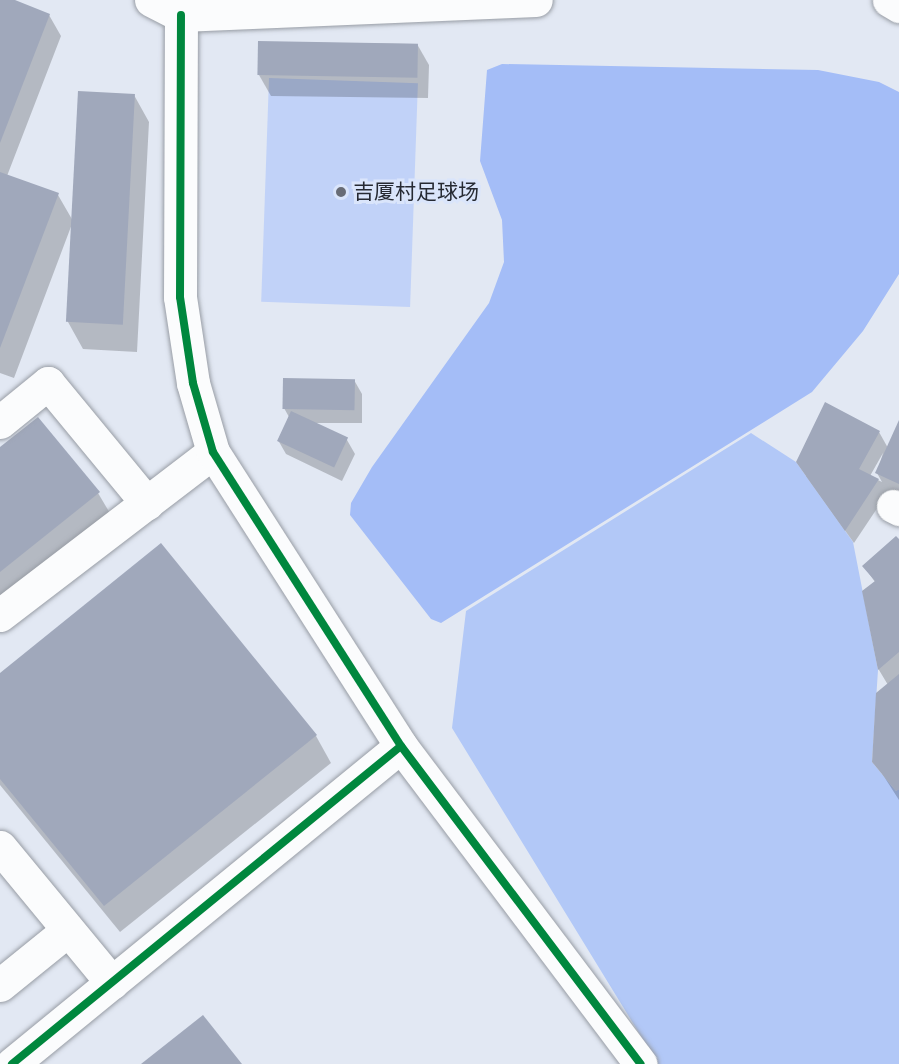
<!DOCTYPE html>
<html>
<head>
<meta charset="utf-8">
<style>
	body { margin:0 }
	#map { position:relative; width:899px; height:1064px; overflow:hidden; background:#e2e8f3; font-family:"Space Grotesk","Noto Sans SC",sans-serif }
	div>[style] { position:absolute }
	[style*='--x'] { left:calc(var(--x)*1px); top:calc(var(--y)*1px); width:calc(var(--w)*1px); rotate:calc(var(--a)*1deg) }
	.green>* { inset:0; background:#c1d2f8; transform-origin:0 0 }
	.forest>* { inset:0; background:#b2c8f7 }
	.water>* { inset:0; background:#a4bdf7 }
	.shadow>* { inset:0; background:#0003 }
	.building>* { inset:0; background:#a0a8bb; transform-origin:0 0 }
	.roads { filter:drop-shadow(0 0 2px #989da5) drop-shadow(0 0 2px #989da5) }
	.minor>* { height:33px; margin:-16.5px; padding:0 16.5px; transform-origin:16.5px; border-radius:16.5px; background:#fbfcfd }
	.cycleway>* { height:8px; margin:-4px; padding:0 4px; transform-origin:4px; border-radius:4px; background:#00873e }
	.dots>* { width:16px; height:16px; translate:-50% -50%; box-sizing:border-box; border:3px solid #dae5fb; border-radius:50% }
	span { translate:-50% -50%; white-space:nowrap; text-align:center; line-height:1.15; -webkit-text-stroke:6px #dae5fb; paint-order:stroke }
	.poi-label { font-size:21px; color:#262a33 }
	.left { translate:0 -50%; text-align:left }
</style>
</head>
<body>
<div id="map">
	<div class="green">
		<div style="left:269px;top:78px;width:149px;height:224px;rotate:2deg"></div>
	</div>
	<div class="forest">
		<div style="clip-path:polygon(751px 433px,796px 462px,853px 542px,878px 670px,872px 762px,896px 791px,899px 789px,899px 1064px,658px 1064px,452px 728px,466px 611px)"></div>
	</div>
	<div class="water">
		<div style="clip-path:polygon(502px 64px,818px 70px,879px 82px,899px 92px,899px 274px,863px 331px,812px 392px,441px 623px,431px 619px,350px 515px,351px 503px,372px 467px,489px 303px,504px 262px,502px 220px,480px 161px,487px 70px)"></div>
	</div>
	<div class="shadow">
		<div style="clip-path:polygon(0 0,11px 0,49px 15px,61px 36px,7px 176px,58px 195px,73px 221px,134px 95px,149px 122px,137px 352px,83px 349px,68px 322px,72px 224px,14px 378px,0 373px)"></div>
		<div style="clip-path:polygon(260px 42px,417px 44px,429px 65px,428px 98px,271px 96px,259px 75px)"></div>
		<div style="clip-path:polygon(354px 380px,362px 394px,362px 423px,312px 423px,347px 440px,355px 454px,342px 481px,286px 454px,278px 440px,289px 417px,284px 408px)"></div>
		<div style="clip-path:polygon(evenodd,899px 423px,899px 498px,888px 492px,854px 543px,806px 476px,879px 432px,888px 448px,899px 423px,883px 453px,877px 473px,882px 482px,870px 476px,883px 453px)"></div>
		<div style="clip-path:polygon(0 449px,98px 493px,114px 520px,0 610px)"></div>
		<div style="clip-path:polygon(899px 541px,899px 800px,874px 761px,888px 685px,879px 670px,864px 592px,875px 582px,864px 566px)"></div>
		<div style="clip-path:polygon(161px 546px,316px 736px,331px 763px,120px 932px,0 785px,0 675px)"></div>
	</div>
	<div class="building">
		<div style="clip-path:polygon(0 0,15px 0,50px 14px,0 143px)"></div>
		<div style="left:258px;top:41px;width:160px;height:34px;rotate:1deg"></div>
		<div style="left:78px;top:91px;width:57px;height:231px;rotate:3deg"></div>
		<div style="clip-path:polygon(0 172px,59px 193px,0 348px)"></div>
		<div style="left:283px;top:378px;width:72px;height:31px;rotate:1deg"></div>
		<div style="clip-path:polygon(825px 402px,880px 431px,859px 469px,879px 479px,845px 531px,796px 462px)"></div>
		<div style="left:291px;top:411px;width:63px;height:33px;rotate:25deg"></div>
		<div style="clip-path:polygon(38px 417px,100px 492px,0 572px,0 447px)"></div>
		<div style="clip-path:polygon(899px 420px,899px 484px,875px 473px)"></div>
		<div style="clip-path:polygon(896px 536px,899px 539px,899px 652px,878px 670px,862px 591px,875px 581px,862px 566px)"></div>
		<div style="clip-path:polygon(161px 543px,317px 735px,104px 906px,0 779px,0 673px)"></div>
		<div style="clip-path:polygon(899px 674px,899px 789px,896px 791px,872px 762px,876px 693px)"></div>
		<div style="clip-path:polygon(203px 1015px,242px 1064px,141px 1064px)"></div>
	</div>
	<div class="roads">
		<div class="minor">
			<div style="--x:151;--y:0;--w:34;--a:27"></div>
			<div style="--x:181;--y:15;--w:355;--a:-2.4"></div>
			<div style="--x:889;--y:0;--w:12;--a:31"></div>
			<div style="--x:0;--y:422;--w:62;--a:-39.1"></div>
			<div style="--x:48;--y:383;--w:156;--a:50.5"></div>
			<div style="--x:893;--y:506;--w:7;--a:27"></div>
			<div style="--x:0;--y:615;--w:268;--a:-37.4"></div>
			<div style="--x:401;--y:746;--w:398;--a:53"></div>
			<div style="--x:0;--y:847;--w:176;--a:50.5"></div>
			<div style="--x:0;--y:985;--w:87;--a:-39"></div>
			<div style="--x:12;--y:1064;--w:502;--a:-39.27"></div>
			<div style="--x:401;--y:746;--w:349;--a:-122.6"></div>
			<div style="--x:213;--y:452;--w:72;--a:-106.2"></div>
			<div style="--x:193;--y:383;--w:87;--a:-98.6"></div>
			<div style="--x:180;--y:297;--w:282;--a:-89.8"></div>
		</div>
	</div>
	<div class="cycleway">
		<div style="--x:401;--y:746;--w:398;--a:53"></div>
		<div style="--x:12;--y:1064;--w:502;--a:-39.27"></div>
		<div style="--x:401;--y:746;--w:349;--a:-122.6"></div>
		<div style="--x:213;--y:452;--w:72;--a:-106.2"></div>
		<div style="--x:193;--y:383;--w:87;--a:-98.6"></div>
		<div style="--x:180;--y:297;--w:282;--a:-89.8"></div>
	</div>
	<div class="dots">
		<div style="left:341px;top:192px;background:#686c76"></div>
	</div>
	<div class="poi-label">
		<span class="left" style="left:353px;top:192px">吉厦村足球场</span>
	</div>
</div>
</body>
</html>
